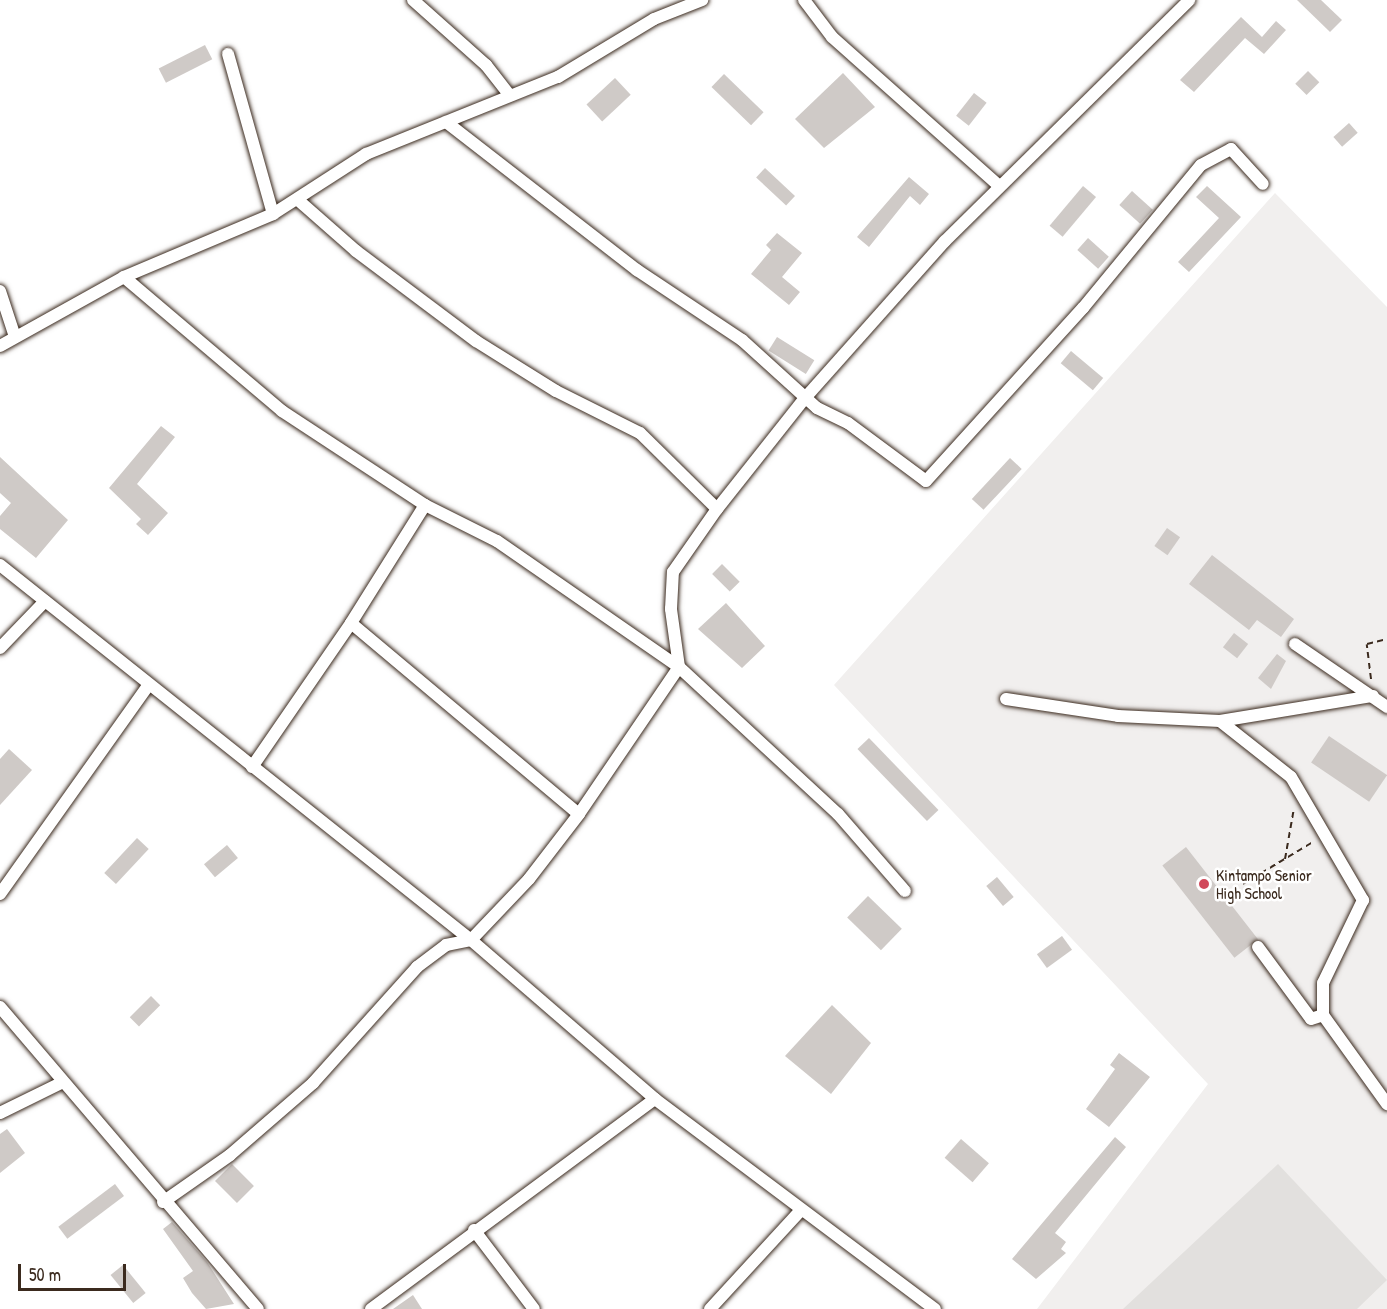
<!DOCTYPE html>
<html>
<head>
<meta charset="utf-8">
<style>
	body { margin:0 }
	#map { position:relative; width:1387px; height:1309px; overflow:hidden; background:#fff; font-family:"Patrick Hand",sans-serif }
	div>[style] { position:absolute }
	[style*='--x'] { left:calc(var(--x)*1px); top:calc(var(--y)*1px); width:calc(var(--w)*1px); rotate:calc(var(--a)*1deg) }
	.built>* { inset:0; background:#f1efee }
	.green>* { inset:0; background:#e2e0de }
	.building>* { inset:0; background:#cfcac7; transform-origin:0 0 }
	.path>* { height:2px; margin-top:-1px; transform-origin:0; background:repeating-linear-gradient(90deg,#3b2a1e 0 6px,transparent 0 10.5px) }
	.roads { filter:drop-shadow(0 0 2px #3b2a1e) drop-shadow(0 0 2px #3b2a1e) }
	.minor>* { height:12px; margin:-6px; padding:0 6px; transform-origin:6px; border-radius:6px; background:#fff }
	.dots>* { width:16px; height:16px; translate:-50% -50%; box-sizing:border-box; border:3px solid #fff; border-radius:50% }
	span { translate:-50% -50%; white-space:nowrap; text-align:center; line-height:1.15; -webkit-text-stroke:5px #fff; paint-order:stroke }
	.poi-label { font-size:16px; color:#3b2a1e }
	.left { translate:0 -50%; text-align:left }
	.scale { position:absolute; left:18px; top:1264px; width:108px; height:27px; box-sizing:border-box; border:3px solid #3b2a1e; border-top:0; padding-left:8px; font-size:18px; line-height:21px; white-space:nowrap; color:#3b2a1e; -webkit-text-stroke:4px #fff; paint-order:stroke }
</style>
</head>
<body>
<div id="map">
	<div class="built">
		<div style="clip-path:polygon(1275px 193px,1387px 307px,1387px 1309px,1037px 1309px,1208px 1084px,834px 685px)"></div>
	</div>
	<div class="green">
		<div style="clip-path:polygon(1278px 1164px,1387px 1280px,1357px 1309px,1123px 1309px)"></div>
	</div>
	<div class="building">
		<div style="clip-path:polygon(1297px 0,1321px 0,1342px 20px,1330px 32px)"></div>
		<div style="clip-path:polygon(1241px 17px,1262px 37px,1276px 21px,1286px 30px,1264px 54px,1245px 38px,1194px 92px,1180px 80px)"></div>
		<div style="left:205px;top:45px;width:16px;height:52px;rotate:63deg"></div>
		<div style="left:1308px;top:71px;width:16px;height:18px;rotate:45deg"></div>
		<div style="clip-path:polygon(843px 73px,875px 107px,824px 148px,795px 119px)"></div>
		<div style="left:724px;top:74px;width:55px;height:18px;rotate:44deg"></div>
		<div style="left:615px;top:78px;width:23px;height:39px;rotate:47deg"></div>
		<div style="left:974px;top:93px;width:16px;height:29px;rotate:38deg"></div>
		<div style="left:1349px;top:123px;width:13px;height:21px;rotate:48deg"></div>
		<div style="left:765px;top:168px;width:41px;height:13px;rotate:43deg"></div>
		<div style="clip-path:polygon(909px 177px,929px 194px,920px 205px,910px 196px,869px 247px,857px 237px)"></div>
		<div style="left:1083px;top:186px;width:17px;height:52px;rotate:40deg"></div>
		<div style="clip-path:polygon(1207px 186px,1241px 217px,1189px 272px,1178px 262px,1219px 218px,1196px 197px)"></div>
		<div style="left:1132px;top:191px;width:28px;height:19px;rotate:42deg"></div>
		<div style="clip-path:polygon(777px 233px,802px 253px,782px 277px,800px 292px,789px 305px,751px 274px,771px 250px,766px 245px)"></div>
		<div style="left:1088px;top:238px;width:28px;height:16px;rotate:42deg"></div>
		<div style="left:777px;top:337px;width:44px;height:16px;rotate:32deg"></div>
		<div style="left:1071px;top:351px;width:42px;height:16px;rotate:40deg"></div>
		<div style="clip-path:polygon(161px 426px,175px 437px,137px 484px,168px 513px,148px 535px,136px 524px,141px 519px,109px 488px)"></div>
		<div style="clip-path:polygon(0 457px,68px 520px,36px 558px,0 529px,0 516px,11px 503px,0 493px)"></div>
		<div style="left:1010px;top:458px;width:16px;height:56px;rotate:43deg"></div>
		<div style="left:1167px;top:528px;width:16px;height:22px;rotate:35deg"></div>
		<div style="clip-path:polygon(1212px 555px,1294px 619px,1281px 637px,1257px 620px,1249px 630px,1189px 584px)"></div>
		<div style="left:722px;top:564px;width:25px;height:14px;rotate:45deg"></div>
		<div style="clip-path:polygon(726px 603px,765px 646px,742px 668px,698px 629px)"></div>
		<div style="left:1234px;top:633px;width:18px;height:18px;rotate:38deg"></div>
		<div style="clip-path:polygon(1277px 654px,1286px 661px,1271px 689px,1258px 678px)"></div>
		<div style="left:1329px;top:736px;width:70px;height:32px;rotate:34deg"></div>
		<div style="left:869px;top:738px;width:100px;height:16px;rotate:46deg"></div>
		<div style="clip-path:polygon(9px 749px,32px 770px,0 805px,0 759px)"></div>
		<div style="left:137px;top:838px;width:16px;height:48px;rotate:43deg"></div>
		<div style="left:227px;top:845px;width:17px;height:30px;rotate:50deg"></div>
		<div style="left:1186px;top:847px;width:117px;height:30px;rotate:52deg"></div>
		<div style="left:997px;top:877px;width:26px;height:14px;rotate:50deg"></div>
		<div style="left:868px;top:896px;width:47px;height:30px;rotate:44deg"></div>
		<div style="left:1062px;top:936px;width:17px;height:31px;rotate:54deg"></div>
		<div style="left:151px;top:996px;width:13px;height:30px;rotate:45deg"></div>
		<div style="clip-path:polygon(832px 1005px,871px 1043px,831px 1094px,785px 1056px)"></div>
		<div style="clip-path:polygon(1119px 1053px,1150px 1077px,1109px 1127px,1086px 1109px,1115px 1069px,1110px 1065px)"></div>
		<div style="clip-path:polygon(7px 1129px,25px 1153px,0 1173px,0 1134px)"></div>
		<div style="clip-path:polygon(1115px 1137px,1126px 1147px,1055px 1233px,1066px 1242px,1061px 1249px,1066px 1253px,1036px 1279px,1012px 1259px)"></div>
		<div style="left:961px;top:1139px;width:37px;height:25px;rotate:41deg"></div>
		<div style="left:232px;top:1164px;width:31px;height:24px;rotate:45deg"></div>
		<div style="left:115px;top:1184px;width:15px;height:71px;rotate:53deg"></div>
		<div style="clip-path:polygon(172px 1222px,207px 1262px,234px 1304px,206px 1309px,192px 1293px,183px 1278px,193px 1271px,163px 1229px)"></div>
		<div style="left:123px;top:1265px;width:36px;height:16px;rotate:51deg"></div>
		<div style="clip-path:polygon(413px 1295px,422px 1309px,393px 1309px)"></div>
	</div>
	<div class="path">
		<div style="--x:1371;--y:679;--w:35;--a:-97"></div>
		<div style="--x:1367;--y:644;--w:21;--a:-14"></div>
		<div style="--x:1285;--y:859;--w:52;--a:-80"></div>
		<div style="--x:1243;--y:884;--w:82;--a:-31"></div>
	</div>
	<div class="roads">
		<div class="minor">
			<div style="--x:413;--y:0;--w:98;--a:41.7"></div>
			<div style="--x:486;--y:65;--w:37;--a:52"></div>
			<div style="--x:804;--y:0;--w:46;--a:52.9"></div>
			<div style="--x:832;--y:37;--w:224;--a:41.7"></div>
			<div style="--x:228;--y:54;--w:166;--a:74.3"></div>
			<div style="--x:446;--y:122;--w:242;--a:37.8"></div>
			<div style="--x:637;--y:270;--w:126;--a:33.7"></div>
			<div style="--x:742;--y:340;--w:101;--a:42.2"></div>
			<div style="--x:817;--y:408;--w:34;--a:26"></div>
			<div style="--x:848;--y:423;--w:97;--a:36.6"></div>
			<div style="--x:926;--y:481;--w:234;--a:-47.8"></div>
			<div style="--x:1083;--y:308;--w:185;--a:-50.5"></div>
			<div style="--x:1201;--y:165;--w:34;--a:-28"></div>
			<div style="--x:1231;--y:149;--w:47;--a:47.6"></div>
			<div style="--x:298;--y:200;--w:77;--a:41.3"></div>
			<div style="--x:356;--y:251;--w:150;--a:36.9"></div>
			<div style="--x:476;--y:341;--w:94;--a:32"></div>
			<div style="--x:556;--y:391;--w:94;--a:26.6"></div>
			<div style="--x:640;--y:433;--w:108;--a:44.6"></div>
			<div style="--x:124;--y:277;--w:207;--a:40.3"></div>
			<div style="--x:282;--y:411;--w:171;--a:33.3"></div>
			<div style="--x:425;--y:505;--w:80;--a:26.6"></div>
			<div style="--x:497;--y:541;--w:221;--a:34.7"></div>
			<div style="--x:0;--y:291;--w:48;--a:71.9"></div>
			<div style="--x:0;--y:346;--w:142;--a:-29.1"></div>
			<div style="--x:124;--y:277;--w:162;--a:-22.9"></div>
			<div style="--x:273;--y:214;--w:111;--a:-32.8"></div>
			<div style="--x:366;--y:154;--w:207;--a:-21.9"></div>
			<div style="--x:558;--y:77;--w:112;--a:-31.1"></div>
			<div style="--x:654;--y:19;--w:52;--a:-21.6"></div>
			<div style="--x:425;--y:505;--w:139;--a:122.1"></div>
			<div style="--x:351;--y:623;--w:297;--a:40"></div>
			<div style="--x:0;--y:565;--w:602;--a:38.53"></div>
			<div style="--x:471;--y:940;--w:243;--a:40.8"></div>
			<div style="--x:655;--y:1099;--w:350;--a:36.9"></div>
			<div style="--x:1295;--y:644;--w:112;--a:34.4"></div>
			<div style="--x:0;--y:648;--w:65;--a:-46.2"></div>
			<div style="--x:679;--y:667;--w:59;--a:-97.9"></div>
			<div style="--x:671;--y:609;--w:37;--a:-87"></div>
			<div style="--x:673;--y:572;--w:77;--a:-55.1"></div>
			<div style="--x:717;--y:509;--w:142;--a:-51.6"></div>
			<div style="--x:805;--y:398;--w:210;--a:-48.3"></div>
			<div style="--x:945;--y:241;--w:343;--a:-44.6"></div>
			<div style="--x:1006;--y:699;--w:113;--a:8.6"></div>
			<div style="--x:1118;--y:716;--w:102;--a:2.8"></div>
			<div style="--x:1220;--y:721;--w:90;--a:38.3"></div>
			<div style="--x:1291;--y:777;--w:143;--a:59.7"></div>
			<div style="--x:1363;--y:900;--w:92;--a:115.7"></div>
			<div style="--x:1323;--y:983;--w:32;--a:90"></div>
			<div style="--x:1323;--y:1015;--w:110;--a:54.3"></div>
			<div style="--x:1220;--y:721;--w:155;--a:-9.3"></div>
			<div style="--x:252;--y:767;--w:175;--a:-55.5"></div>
			<div style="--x:0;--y:894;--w:257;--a:-54.6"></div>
			<div style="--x:1258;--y:947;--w:89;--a:53.6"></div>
			<div style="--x:1311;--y:1019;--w:13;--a:-18"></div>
			<div style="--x:0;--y:1007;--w:397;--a:49.5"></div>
			<div style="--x:0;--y:1113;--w:70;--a:-26.2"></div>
			<div style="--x:163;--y:1202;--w:82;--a:-35"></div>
			<div style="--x:230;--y:1155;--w:110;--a:-40.9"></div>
			<div style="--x:313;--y:1083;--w:156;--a:-48.1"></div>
			<div style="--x:417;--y:967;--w:36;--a:-37"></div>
			<div style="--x:446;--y:945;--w:25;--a:-11"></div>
			<div style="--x:471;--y:940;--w:84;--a:-46.4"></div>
			<div style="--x:529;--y:879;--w:82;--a:-52.4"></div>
			<div style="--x:579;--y:814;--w:178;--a:-55.8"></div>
			<div style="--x:679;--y:667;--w:217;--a:42.8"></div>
			<div style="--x:838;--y:814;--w:102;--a:49"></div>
			<div style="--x:474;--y:1230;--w:99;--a:52.8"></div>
			<div style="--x:371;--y:1309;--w:353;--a:-36.5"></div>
			<div style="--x:710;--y:1309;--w:134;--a:-47.4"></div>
		</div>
	</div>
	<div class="dots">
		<div style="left:1204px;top:884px;background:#d1495b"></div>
	</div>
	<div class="poi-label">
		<span class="left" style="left:1216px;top:884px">Kintampo Senior<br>High School</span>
	</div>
	<div class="scale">50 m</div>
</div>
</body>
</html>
